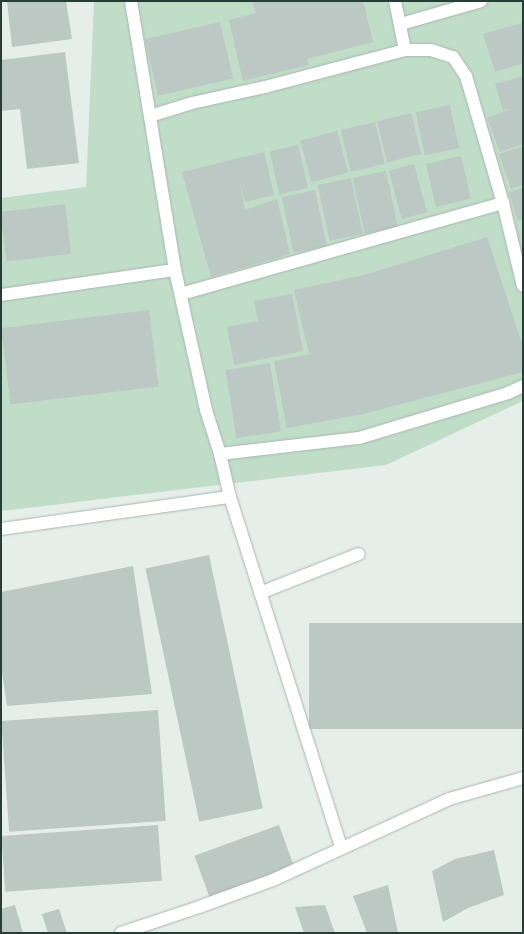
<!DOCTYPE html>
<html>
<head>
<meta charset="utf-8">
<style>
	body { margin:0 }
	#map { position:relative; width:524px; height:934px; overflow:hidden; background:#e6eeea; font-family:Raleway,sans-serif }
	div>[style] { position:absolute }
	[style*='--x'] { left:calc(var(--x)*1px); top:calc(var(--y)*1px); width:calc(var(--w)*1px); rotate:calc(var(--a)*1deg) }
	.green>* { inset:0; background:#c0ddc7 }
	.building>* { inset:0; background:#bbc8c3; transform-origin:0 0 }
	.roads { filter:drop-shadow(0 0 1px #a8b6b1) drop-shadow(0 0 1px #a8b6b1) }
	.service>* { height:12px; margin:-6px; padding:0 6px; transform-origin:6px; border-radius:6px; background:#fff }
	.minor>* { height:12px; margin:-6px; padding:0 6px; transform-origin:6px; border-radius:6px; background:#fff }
	.secondary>* { height:12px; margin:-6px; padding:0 6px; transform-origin:6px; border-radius:6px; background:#fff }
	span { translate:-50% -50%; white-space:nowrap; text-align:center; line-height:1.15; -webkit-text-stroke:3px #f6faf8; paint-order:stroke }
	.frame { position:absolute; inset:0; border:2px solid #253f37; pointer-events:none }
</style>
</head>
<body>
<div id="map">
	<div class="green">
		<div style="clip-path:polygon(94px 1px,523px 1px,523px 401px,386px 465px,2px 511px,1px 198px,86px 187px)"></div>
	</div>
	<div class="building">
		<div style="clip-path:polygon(7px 1px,66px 1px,72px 39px,12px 47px)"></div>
		<div style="clip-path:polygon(252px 1px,363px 1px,373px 42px,307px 59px,309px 65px,243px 81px,229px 20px,256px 13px)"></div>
		<div style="left:220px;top:22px;width:58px;height:77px;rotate:77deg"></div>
		<div style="clip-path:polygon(521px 23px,523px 30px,523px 63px,495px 72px,483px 34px)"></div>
		<div style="clip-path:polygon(65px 52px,79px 163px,27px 169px,20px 109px,1px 111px,1px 60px)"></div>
		<div style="clip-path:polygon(523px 76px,523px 144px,500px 152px,487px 118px,516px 107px,503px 111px,495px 84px)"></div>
		<div style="left:450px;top:105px;width:44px;height:35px;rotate:78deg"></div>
		<div style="left:411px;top:113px;width:42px;height:35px;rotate:76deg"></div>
		<div style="left:375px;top:122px;width:43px;height:35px;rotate:77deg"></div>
		<div style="left:337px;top:131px;width:43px;height:38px;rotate:75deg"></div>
		<div style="left:298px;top:145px;width:44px;height:29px;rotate:77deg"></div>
		<div style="clip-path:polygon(523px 146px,523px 185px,511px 189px,499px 154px)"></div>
		<div style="clip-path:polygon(264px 152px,274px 195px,245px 202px,239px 180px,245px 210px,277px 199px,290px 254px,211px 277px,182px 172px)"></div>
		<div style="left:461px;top:156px;width:44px;height:36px;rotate:77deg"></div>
		<div style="left:414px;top:164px;width:50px;height:26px;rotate:75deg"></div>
		<div style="left:386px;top:171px;width:57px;height:34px;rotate:78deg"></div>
		<div style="left:351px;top:178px;width:57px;height:34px;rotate:78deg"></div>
		<div style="clip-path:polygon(523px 188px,523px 219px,518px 221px,509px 192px)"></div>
		<div style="left:315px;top:190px;width:57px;height:34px;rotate:78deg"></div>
		<div style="left:65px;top:204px;width:50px;height:65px;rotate:83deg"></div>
		<div style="clip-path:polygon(487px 237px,523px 347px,523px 372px,363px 414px,287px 428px,274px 361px,309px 354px,294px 290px,368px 274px)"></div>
		<div style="clip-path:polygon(292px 294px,303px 351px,234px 365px,227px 327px,258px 321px,254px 301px)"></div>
		<div style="left:149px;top:310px;width:77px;height:149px;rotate:83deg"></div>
		<div style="left:270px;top:363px;width:69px;height:45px;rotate:81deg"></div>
		<div style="left:209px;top:555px;width:259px;height:65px;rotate:78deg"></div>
		<div style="clip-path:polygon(133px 566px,152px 694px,7px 706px,1px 666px,1px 592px)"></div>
		<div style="left:523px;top:623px;width:106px;height:214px;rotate:90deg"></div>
		<div style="left:158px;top:710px;width:111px;height:157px;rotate:86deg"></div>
		<div style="left:158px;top:825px;width:56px;height:157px;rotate:86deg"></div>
		<div style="left:279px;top:825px;width:45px;height:90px;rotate:70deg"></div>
		<div style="clip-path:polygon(494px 850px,504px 895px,468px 908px,443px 922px,432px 871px,455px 859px)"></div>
		<div style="clip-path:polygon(388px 885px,398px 933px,367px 933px,353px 896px)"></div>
		<div style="clip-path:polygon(15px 905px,23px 933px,1px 933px,1px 909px)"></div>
		<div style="clip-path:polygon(325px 905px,335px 933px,304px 933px,295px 907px)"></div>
		<div style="clip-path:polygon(59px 909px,67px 933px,48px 933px,42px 914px)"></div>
	</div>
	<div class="roads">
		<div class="service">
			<div style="--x:260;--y:593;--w:106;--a:-21.5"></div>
		</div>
		<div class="minor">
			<div style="--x:131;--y:1;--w:273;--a:80.7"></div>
			<div style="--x:175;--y:270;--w:143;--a:77.5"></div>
			<div style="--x:206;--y:410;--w:46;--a:72.3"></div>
			<div style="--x:220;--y:454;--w:44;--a:76.9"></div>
			<div style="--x:230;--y:497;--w:367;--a:72.4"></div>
			<div style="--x:395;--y:1;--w:50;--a:78.5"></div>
			<div style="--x:401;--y:24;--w:83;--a:-16"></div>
			<div style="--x:150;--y:116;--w:44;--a:-17.2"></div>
			<div style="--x:192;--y:103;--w:75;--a:-12.4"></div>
			<div style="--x:265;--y:87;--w:145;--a:-14.8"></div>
			<div style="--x:405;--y:50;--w:26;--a:0"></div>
			<div style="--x:431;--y:50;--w:23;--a:18"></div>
			<div style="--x:453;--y:57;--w:23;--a:56"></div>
			<div style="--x:466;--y:76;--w:132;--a:73.8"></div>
			<div style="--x:503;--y:203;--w:85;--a:76.5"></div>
			<div style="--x:181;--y:294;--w:335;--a:-15.8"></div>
			<div style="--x:1;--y:295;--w:176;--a:-8.2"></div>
			<div style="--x:220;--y:454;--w:140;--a:-6.6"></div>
			<div style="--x:359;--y:438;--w:156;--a:-16.8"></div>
			<div style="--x:508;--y:393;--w:17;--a:-25"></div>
			<div style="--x:1;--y:529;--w:231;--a:-8"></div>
		</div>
		<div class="secondary">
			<div style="--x:121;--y:933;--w:82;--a:-18.4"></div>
			<div style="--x:199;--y:907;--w:79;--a:-20"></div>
			<div style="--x:273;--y:880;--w:194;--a:-24.7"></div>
			<div style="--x:449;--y:799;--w:77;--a:-15.8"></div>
		</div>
	</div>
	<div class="frame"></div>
</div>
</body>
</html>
